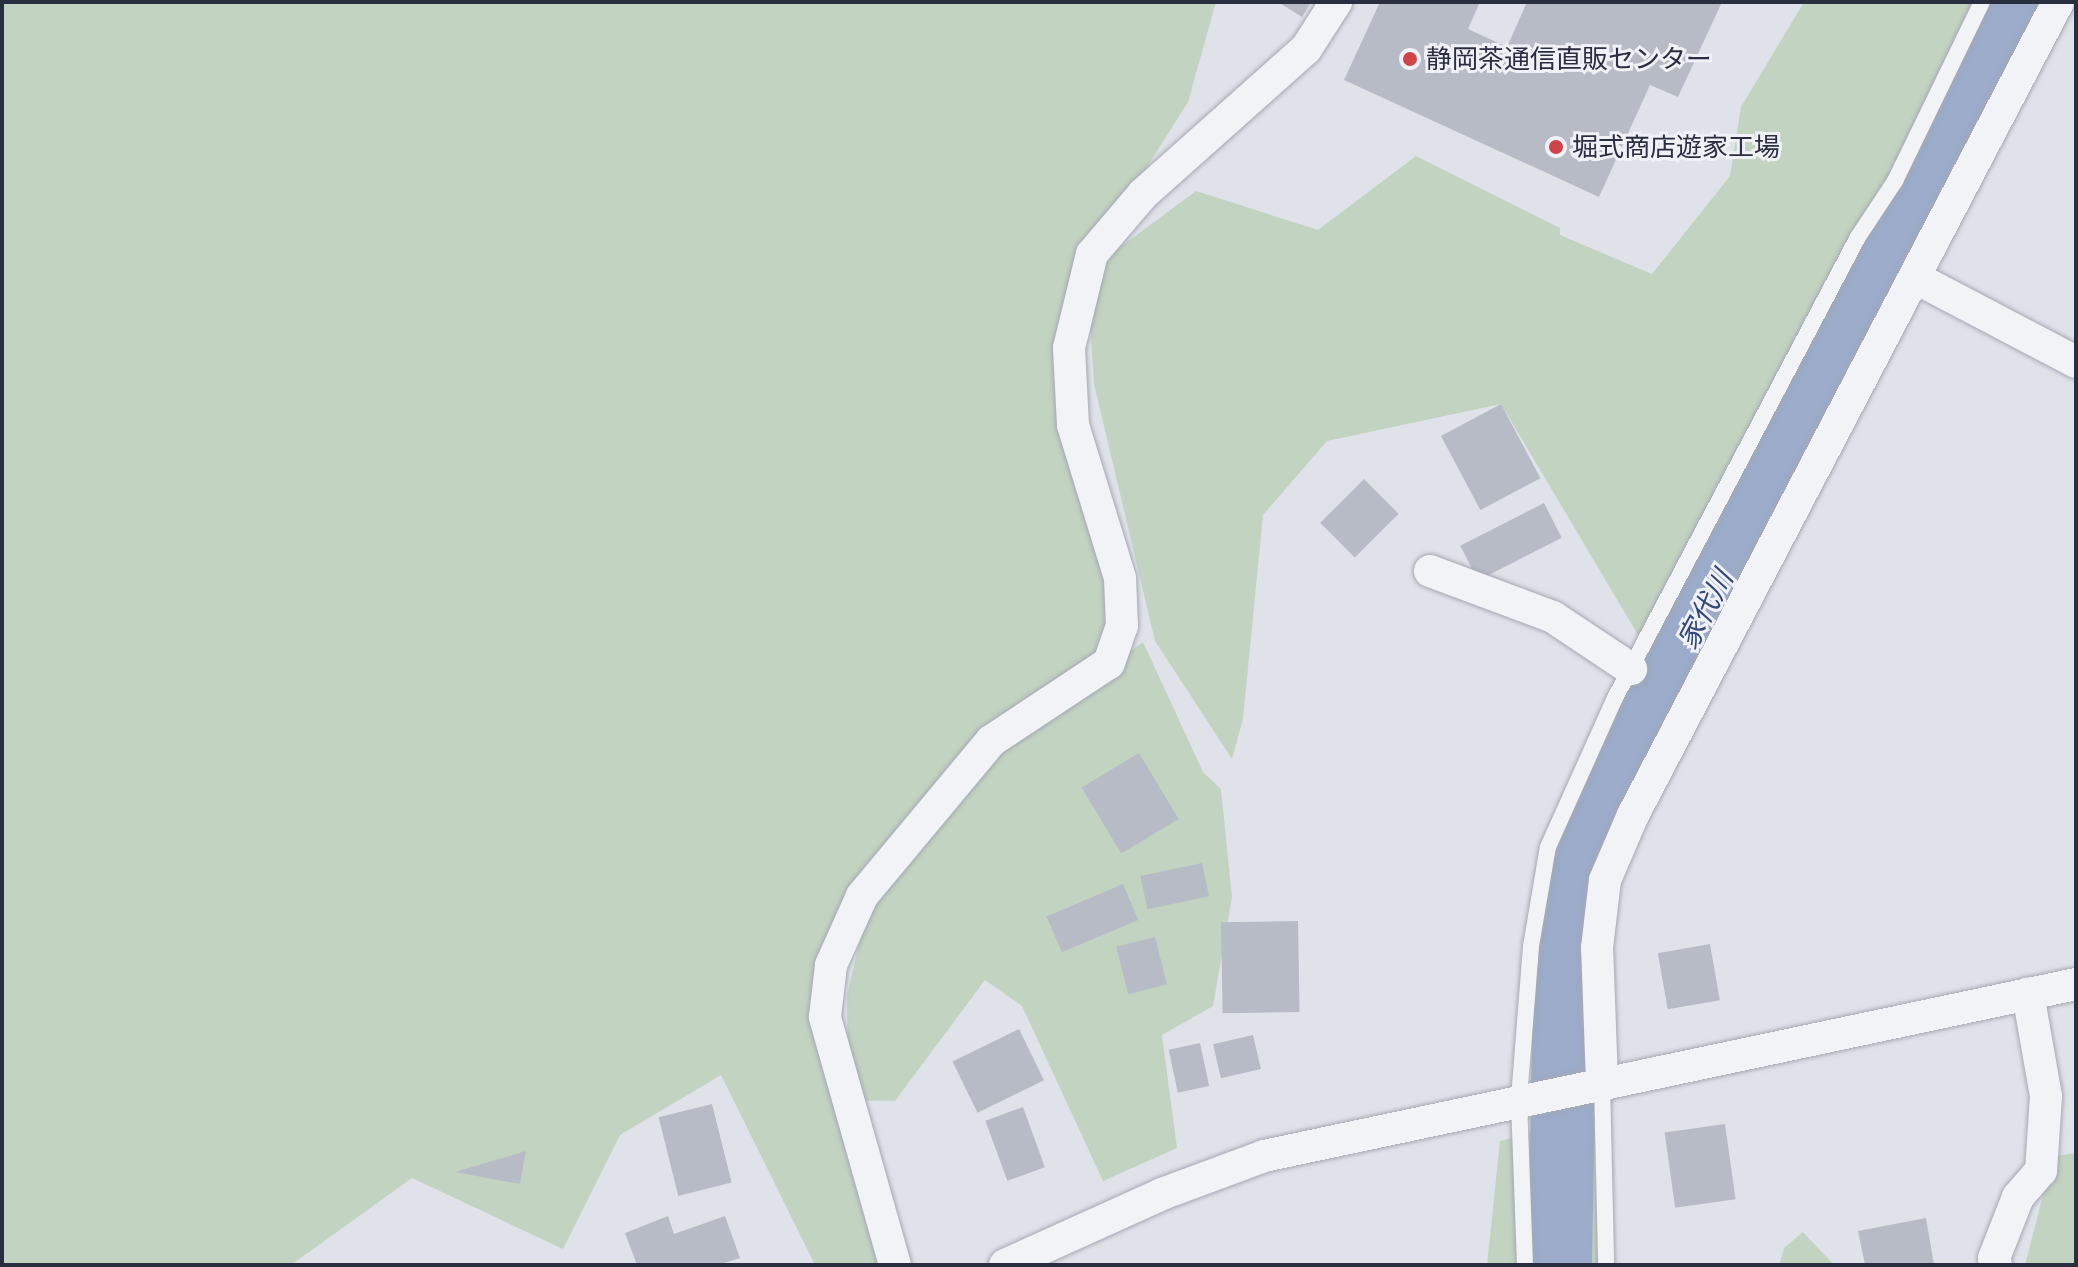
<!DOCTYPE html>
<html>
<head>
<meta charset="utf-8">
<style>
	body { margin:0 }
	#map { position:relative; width:2078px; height:1267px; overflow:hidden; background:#e0e2e9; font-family:Lato,"Noto Sans JP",sans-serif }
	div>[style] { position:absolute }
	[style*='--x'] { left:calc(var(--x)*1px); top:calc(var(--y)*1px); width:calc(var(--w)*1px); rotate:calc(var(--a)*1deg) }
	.green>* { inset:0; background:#c3d3c1 }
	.river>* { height:64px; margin:-32px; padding:0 32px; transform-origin:32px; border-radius:32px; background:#9babc9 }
	.building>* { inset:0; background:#b7bbc5; transform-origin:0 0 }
	.roads { filter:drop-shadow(0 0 2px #a5a8b3) drop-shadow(0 0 2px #a5a8b3) }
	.lane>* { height:16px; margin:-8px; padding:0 8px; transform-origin:8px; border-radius:8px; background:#f2f3f7 }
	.street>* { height:32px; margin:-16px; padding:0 16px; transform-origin:16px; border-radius:16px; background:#f2f3f7 }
	.dots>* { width:22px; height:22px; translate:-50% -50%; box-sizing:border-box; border:4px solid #eff1f6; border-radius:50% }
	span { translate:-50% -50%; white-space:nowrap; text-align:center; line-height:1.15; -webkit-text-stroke:6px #eff1f6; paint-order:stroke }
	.poi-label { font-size:26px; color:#292e40 }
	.left { translate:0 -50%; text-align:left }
	.water-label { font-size:28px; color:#334874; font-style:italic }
	.frame { position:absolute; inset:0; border:4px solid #292e40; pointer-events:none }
</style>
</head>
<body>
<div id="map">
	<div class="green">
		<div style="clip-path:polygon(evenodd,2px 2px,1216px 2px,1188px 102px,1092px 254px,1088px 271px,1196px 191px,1318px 230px,1416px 156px,1560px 228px,1560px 235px,1652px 274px,1730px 176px,1741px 107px,1804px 2px,1988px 2px,1644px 645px,1501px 404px,1327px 441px,1263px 515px,1243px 719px,1232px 759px,1155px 641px,1094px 384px,1087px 276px,1069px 348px,1122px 626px,1044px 712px,1143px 642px,1203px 772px,1221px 789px,1232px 897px,1213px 1006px,1162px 1035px,1177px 1148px,1103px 1181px,1022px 1006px,985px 980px,895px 1101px,849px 1100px,895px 1265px,815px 1265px,721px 1075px,620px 1135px,563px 1249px,412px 1178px,291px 1265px,2px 1265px,2px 2px,873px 886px,847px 995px,848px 1095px,831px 965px,873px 886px)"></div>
		<div style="clip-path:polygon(1990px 2px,2054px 2px,1601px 876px,1597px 1055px,1538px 1054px,1559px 866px,1605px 741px)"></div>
		<div style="clip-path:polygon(1595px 1115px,1605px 1265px,1487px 1265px,1500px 1141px)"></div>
		<div style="clip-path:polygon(2076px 1153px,2076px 1265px,2025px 1265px,2053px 1156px)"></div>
		<div style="clip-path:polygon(1803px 1232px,1834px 1265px,1779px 1265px,1784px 1248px)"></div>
	</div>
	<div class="river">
		<div style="--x:1560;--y:1265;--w:289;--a:-89"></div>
		<div style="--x:1565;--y:976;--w:99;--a:-84.2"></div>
		<div style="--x:1575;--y:878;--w:92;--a:-69"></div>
		<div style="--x:1608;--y:792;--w:893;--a:-62.17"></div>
	</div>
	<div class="building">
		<div style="clip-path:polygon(1278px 2px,1311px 2px,1302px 17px)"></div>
		<div style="clip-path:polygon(1380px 2px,1480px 2px,1468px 29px,1507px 47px,1527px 2px,1722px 2px,1678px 97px,1650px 85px,1599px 197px,1344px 80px)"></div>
		<div style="left:1501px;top:404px;width:84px;height:68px;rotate:62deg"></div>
		<div style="left:1364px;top:479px;width:49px;height:62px;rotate:45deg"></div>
		<div style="left:1544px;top:503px;width:39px;height:94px;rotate:63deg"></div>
		<div style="left:1139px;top:753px;width:77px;height:67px;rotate:59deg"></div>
		<div style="left:1202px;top:863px;width:34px;height:63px;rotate:78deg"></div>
		<div style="left:1123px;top:884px;width:39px;height:83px;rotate:67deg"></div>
		<div style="left:1298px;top:921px;width:91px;height:77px;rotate:89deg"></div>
		<div style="left:1155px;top:937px;width:49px;height:40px;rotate:76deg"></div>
		<div style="left:1710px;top:944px;width:57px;height:53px;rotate:80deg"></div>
		<div style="left:1019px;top:1029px;width:57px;height:74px;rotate:64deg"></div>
		<div style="left:1253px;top:1035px;width:35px;height:41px;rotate:77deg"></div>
		<div style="left:1200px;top:1043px;width:44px;height:32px;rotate:78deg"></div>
		<div style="left:712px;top:1104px;width:81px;height:55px;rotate:76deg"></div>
		<div style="left:1023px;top:1107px;width:64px;height:40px;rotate:70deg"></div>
		<div style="left:1725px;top:1124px;width:76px;height:61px;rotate:82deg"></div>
		<div style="clip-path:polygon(526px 1151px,520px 1184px,455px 1172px)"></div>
		<div style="clip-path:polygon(668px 1216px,674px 1234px,725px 1216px,740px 1258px,718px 1265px,637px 1265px,625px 1233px)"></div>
		<div style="clip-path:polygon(1926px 1218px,1934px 1265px,1865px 1265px,1858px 1231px)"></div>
	</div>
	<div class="roads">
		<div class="lane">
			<div style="--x:1602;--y:1082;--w:183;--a:88.7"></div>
			<div style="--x:1525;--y:1265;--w:166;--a:-92.1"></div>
			<div style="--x:1519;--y:1099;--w:153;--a:-85.5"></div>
			<div style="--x:1531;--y:946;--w:100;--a:-80.3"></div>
			<div style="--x:1548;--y:847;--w:163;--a:-65.8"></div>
			<div style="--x:1615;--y:698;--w:521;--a:-62.21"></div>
			<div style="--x:1858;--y:237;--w:67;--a:-56.5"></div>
			<div style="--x:1895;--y:181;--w:199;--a:-64.1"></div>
		</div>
		<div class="street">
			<div style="--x:1916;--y:278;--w:181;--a:27.7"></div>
			<div style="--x:1430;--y:571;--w:131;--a:20.5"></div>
			<div style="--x:1553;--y:617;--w:94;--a:33.7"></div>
			<div style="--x:1602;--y:1082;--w:134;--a:-92.1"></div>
			<div style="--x:1597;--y:948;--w:68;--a:-83.3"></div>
			<div style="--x:1605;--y:880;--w:71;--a:-66.7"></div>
			<div style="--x:1633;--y:815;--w:917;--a:-62.4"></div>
			<div style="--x:895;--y:1265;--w:258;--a:-105.8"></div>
			<div style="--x:825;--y:1017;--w:52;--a:-83.4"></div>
			<div style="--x:831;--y:965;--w:76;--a:-65.8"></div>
			<div style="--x:862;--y:896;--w:202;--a:-50.2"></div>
			<div style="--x:991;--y:741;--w:141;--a:-33.5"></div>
			<div style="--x:1109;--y:663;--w:39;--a:-71"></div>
			<div style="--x:1122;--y:626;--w:48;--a:-92.4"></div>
			<div style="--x:1120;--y:578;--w:160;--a:-107.1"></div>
			<div style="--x:1073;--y:425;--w:77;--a:-93"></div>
			<div style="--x:1069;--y:348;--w:97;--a:-76.3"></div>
			<div style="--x:1092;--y:254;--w:79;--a:-49.6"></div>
			<div style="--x:1143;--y:194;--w:218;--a:-41.7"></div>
			<div style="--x:1306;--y:49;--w:56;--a:-57.4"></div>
			<div style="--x:1005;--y:1265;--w:172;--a:-24.3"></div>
			<div style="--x:1162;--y:1194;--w:109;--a:-20.4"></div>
			<div style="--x:1264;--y:1156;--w:830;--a:-11.96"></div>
			<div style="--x:1996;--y:1265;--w:7;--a:-106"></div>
			<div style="--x:1994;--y:1258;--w:66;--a:-68.5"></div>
			<div style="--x:2018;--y:1197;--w:35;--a:-49"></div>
			<div style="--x:2041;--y:1171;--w:75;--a:-86.2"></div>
			<div style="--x:2046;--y:1096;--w:104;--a:-100"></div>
		</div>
	</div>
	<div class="dots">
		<div style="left:1410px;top:59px;background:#cd4549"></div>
		<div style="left:1556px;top:147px;background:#cd4549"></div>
	</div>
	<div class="poi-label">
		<span class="left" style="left:1426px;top:59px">静岡茶通信直販センター</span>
		<span class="left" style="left:1572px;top:147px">堀式商店遊家工場</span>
	</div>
	<div class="water-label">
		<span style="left:1704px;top:609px;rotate:-62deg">家代川</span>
	</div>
	<div class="frame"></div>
</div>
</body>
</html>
